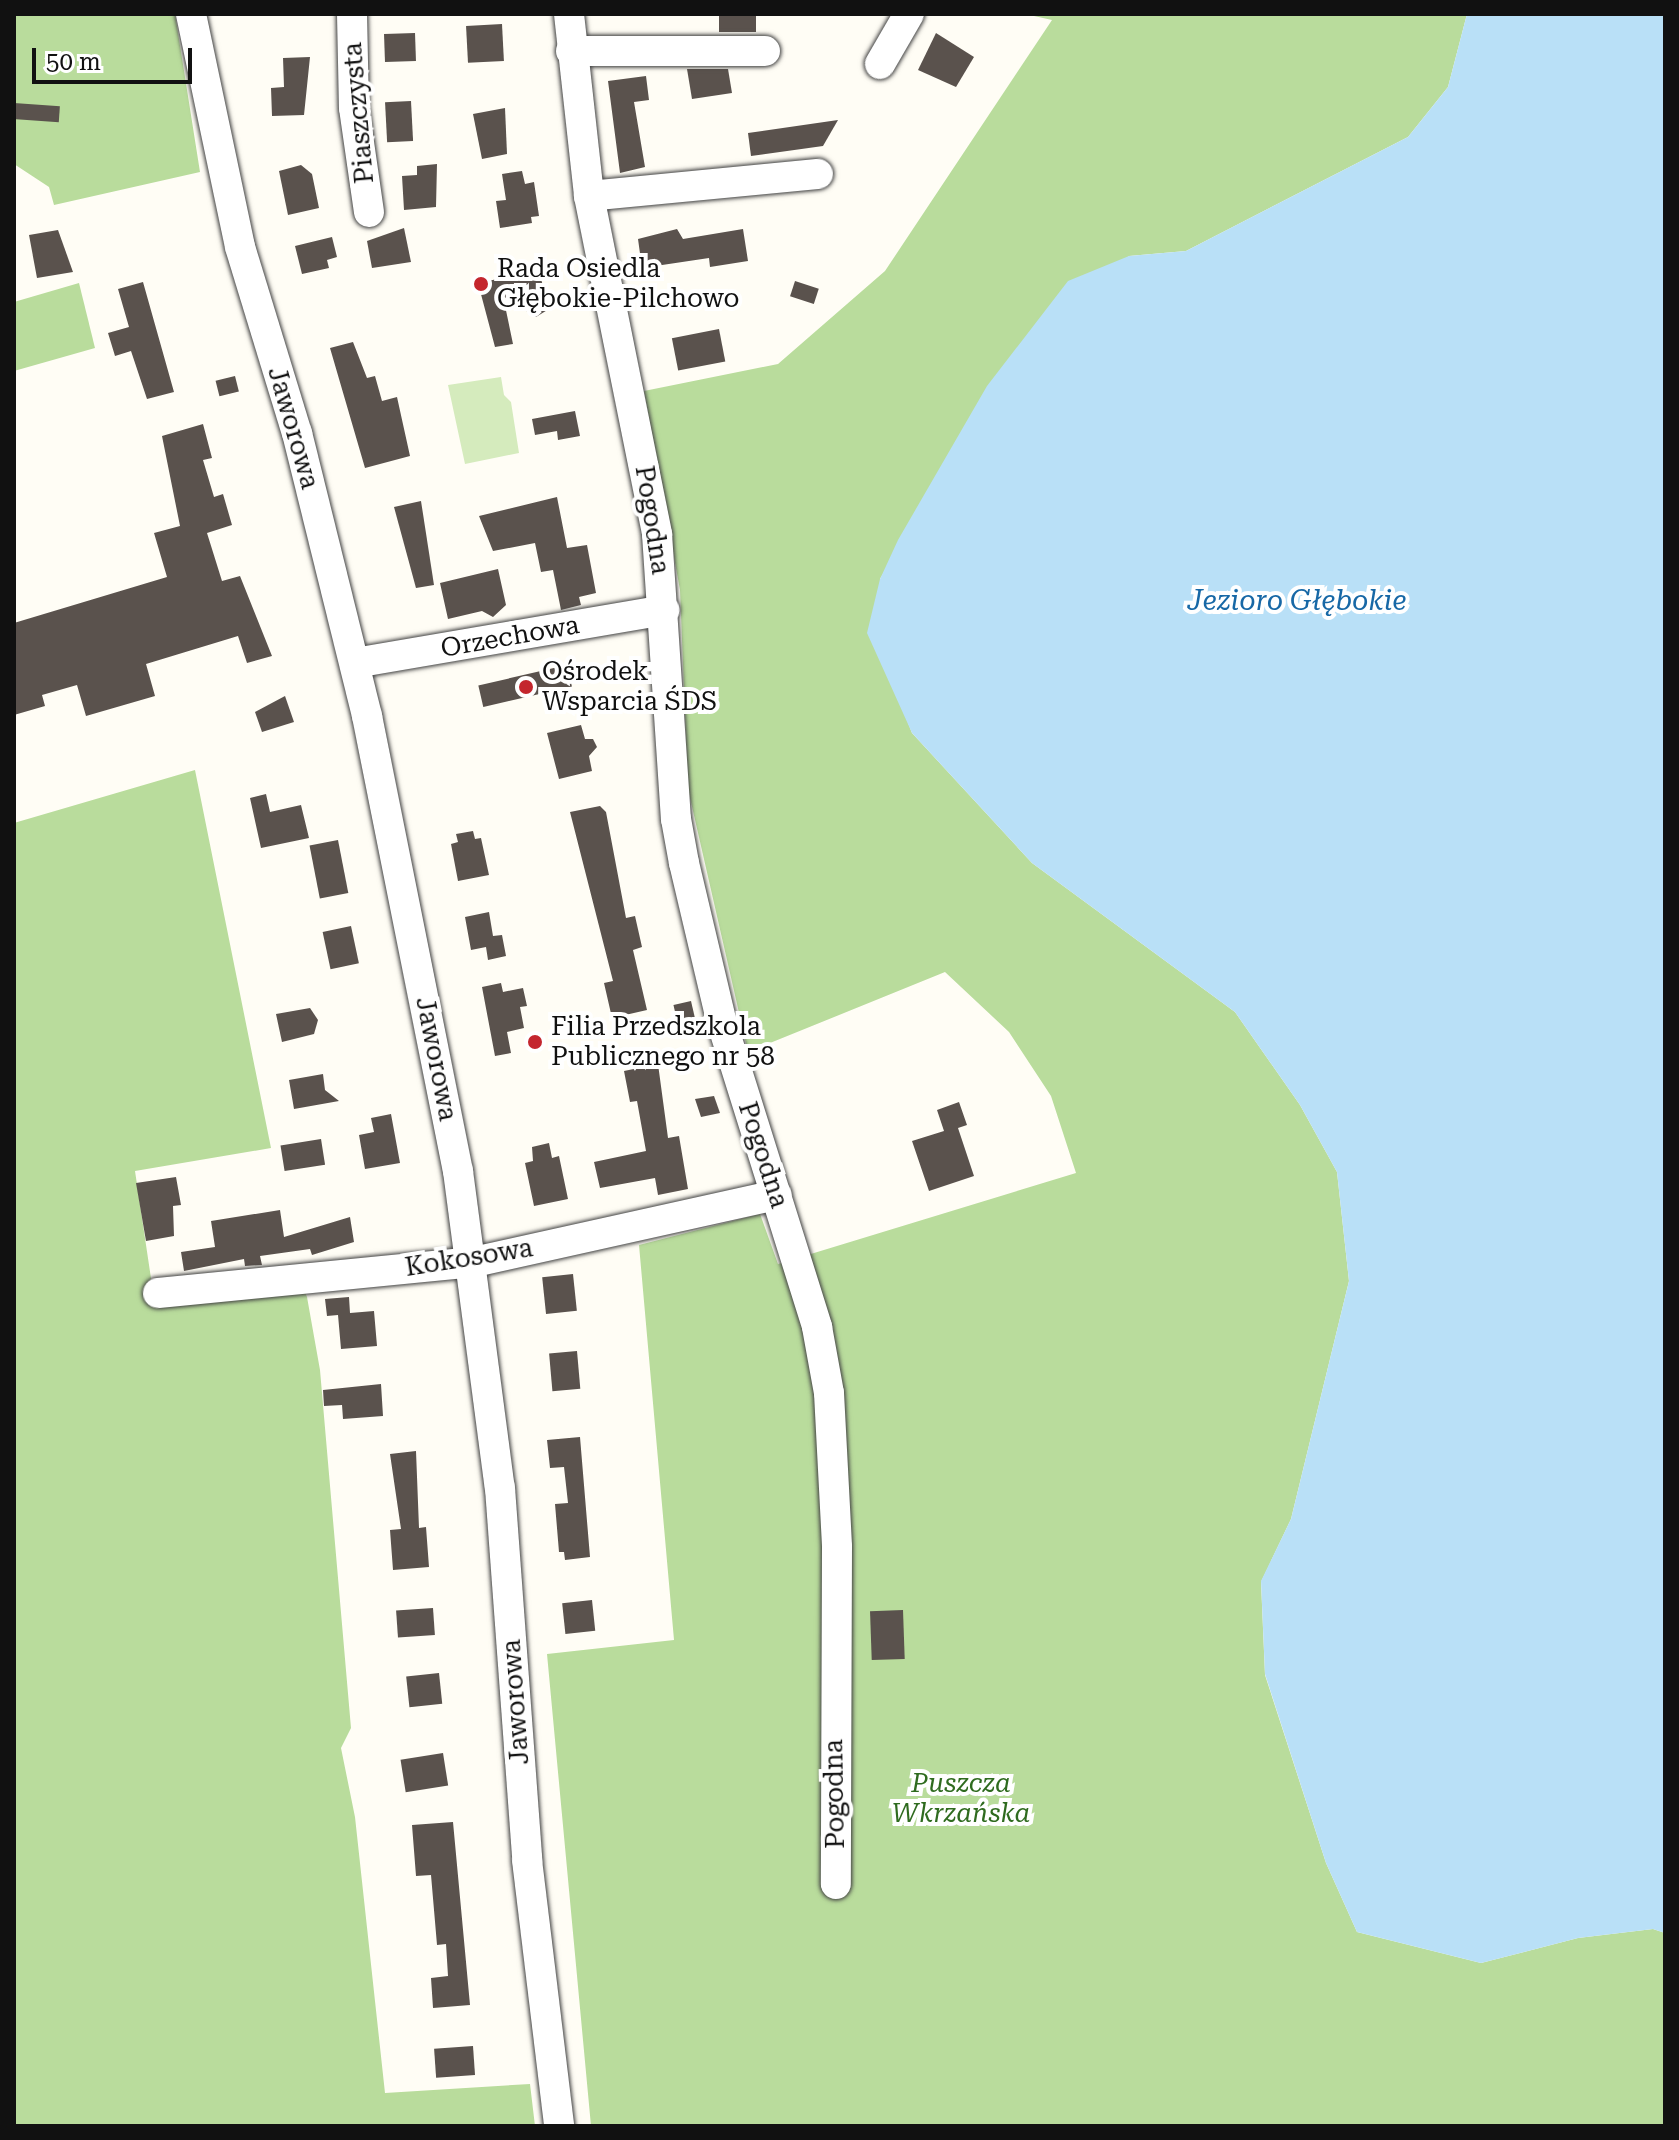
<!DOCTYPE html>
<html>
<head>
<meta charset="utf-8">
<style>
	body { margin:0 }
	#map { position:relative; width:1679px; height:2140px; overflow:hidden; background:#fffdf5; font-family:"Roboto Serif",serif }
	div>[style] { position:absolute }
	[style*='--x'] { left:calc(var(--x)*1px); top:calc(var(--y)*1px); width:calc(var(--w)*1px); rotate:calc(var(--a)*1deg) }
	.green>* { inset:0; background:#d5ebbd }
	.forest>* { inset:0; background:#b9dc9c }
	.water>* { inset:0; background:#b9e0f7 }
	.building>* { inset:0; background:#5a524d; transform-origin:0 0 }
	.roads { filter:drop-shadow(0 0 2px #444) drop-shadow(0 0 2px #444) }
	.minor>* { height:30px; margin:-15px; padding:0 15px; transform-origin:15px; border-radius:15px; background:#fff }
	.dots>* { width:22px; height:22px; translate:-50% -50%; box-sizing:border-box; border:4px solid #fff; border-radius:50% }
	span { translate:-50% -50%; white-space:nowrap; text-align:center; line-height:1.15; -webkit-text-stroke:8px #fff; paint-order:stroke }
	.street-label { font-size:26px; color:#111 }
	.poi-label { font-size:26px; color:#111 }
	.left { translate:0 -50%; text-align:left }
	.park-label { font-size:26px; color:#2f6b1f; font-style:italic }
	.water-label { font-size:28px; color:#1768a6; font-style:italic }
	.frame { position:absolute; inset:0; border:16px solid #111; pointer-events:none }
	.scale { position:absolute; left:32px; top:48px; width:160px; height:36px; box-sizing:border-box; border:4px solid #111; border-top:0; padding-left:10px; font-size:24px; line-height:28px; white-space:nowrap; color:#111; -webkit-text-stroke:6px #fff; paint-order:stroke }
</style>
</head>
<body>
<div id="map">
	<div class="green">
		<div style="clip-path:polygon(501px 377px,504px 395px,511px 402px,519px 453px,465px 464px,448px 385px)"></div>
	</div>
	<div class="forest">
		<div style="clip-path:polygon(14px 14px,175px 14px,200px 172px,54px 205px,49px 187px,14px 164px)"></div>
		<div style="clip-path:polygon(1025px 14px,1467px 14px,1448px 87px,1408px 137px,1186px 251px,1129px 256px,943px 469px,880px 579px,898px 697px,912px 733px,1032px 863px,1235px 1012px,1300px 1105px,1337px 1172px,1349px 1281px,1291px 1519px,1261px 1582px,1265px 1675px,1326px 1863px,1357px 1932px,1481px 1963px,1578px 1938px,1653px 1929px,1665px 1933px,1665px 2126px,591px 2126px,547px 1654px,674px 1640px,639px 1245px,760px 1214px,778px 1264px,1076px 1173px,1051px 1096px,1009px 1032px,945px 972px,748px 1052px,688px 789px,680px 590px,644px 391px,778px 364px,885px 271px,1052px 20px)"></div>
		<div style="clip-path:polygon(79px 283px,95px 348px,14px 371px,14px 302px)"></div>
		<div style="clip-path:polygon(195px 770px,271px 1148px,135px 1171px,152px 1285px,295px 1267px,307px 1297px,320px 1370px,351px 1728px,341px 1748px,355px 1817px,385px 2093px,530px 2084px,535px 2126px,14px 2126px,14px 823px)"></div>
	</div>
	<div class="water">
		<div style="clip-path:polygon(1467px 14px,1665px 14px,1665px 1933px,1653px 1929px,1578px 1938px,1481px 1963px,1357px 1932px,1326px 1863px,1265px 1674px,1261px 1581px,1291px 1519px,1349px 1281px,1337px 1172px,1300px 1105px,1235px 1012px,1032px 863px,912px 733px,867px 633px,880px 579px,898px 540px,987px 386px,1068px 281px,1129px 256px,1186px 251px,1408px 137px,1448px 87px)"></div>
	</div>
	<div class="building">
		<div style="left:719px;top:14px;width:37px;height:18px"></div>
		<div style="left:502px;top:24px;width:37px;height:36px;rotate:87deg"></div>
		<div style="left:415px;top:33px;width:28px;height:31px;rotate:88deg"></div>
		<div style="clip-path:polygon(936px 33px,974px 57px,956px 87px,918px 70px)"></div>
		<div style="clip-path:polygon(310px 57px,304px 115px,272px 116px,271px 88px,284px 87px,283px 58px)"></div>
		<div style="clip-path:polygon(687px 69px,728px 69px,732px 93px,692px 99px)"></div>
		<div style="clip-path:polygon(646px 76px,649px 100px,634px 102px,645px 167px,620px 173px,608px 81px)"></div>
		<div style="left:411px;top:101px;width:40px;height:26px;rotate:87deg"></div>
		<div style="left:14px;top:103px;width:46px;height:16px;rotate:4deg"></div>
		<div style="clip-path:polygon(505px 108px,507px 154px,482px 159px,473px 114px)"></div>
		<div style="clip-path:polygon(838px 120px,823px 146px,751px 156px,748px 133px)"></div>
		<div style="clip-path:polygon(437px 164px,436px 207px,404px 210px,402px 176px,417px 175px,417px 166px)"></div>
		<div style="clip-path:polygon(301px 165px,312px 174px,319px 208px,288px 215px,279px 171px)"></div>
		<div style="clip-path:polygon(522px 171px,525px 184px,534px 182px,539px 216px,531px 217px,532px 223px,500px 228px,496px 201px,506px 200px,502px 174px)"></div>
		<div style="clip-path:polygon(404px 228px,411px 262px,372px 268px,367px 241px)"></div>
		<div style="clip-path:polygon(677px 229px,683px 239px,743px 229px,748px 261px,710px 267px,709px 258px,642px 268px,638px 239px)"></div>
		<div style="clip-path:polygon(58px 230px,73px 272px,37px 278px,29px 235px)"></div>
		<div style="clip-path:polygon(332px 237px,337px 257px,327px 260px,329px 268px,302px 274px,295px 246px)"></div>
		<div style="clip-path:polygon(523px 266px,524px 274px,539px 271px,549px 309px,536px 317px,503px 296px,513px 344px,495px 347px,478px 283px,507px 277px,505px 269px)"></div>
		<div style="left:795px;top:281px;width:25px;height:16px;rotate:18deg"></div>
		<div style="clip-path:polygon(143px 282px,174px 392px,147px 399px,131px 351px,115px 356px,108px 333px,129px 327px,118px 289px)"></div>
		<div style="left:719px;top:329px;width:33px;height:48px;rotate:79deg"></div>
		<div style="clip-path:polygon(353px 342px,367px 378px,375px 376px,382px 401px,397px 397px,410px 456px,365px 468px,330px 348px)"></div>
		<div style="left:235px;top:376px;width:16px;height:20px;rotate:76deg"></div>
		<div style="clip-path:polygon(575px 411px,580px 436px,558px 440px,557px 431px,535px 435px,532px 419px)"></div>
		<div style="clip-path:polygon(203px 424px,212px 458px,203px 460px,214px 497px,223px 494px,232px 525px,207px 533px,222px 581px,240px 576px,272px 656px,247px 663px,238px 636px,146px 664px,155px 696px,86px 716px,77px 685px,42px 695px,45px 706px,14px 715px,14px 623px,167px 577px,154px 533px,180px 526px,162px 436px)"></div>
		<div style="clip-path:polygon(557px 497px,567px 548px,587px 545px,596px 593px,579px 597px,581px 605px,561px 610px,553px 570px,541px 572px,535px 543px,493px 551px,479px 516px)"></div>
		<div style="clip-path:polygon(421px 501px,434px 585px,416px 588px,394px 507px)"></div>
		<div style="clip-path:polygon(498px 569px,506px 605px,493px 617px,482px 611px,448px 619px,440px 583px)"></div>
		<div style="left:567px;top:665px;width:22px;height:91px;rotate:77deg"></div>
		<div style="clip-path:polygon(285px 696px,294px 722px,262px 732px,255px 712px)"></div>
		<div style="clip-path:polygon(581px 725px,585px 739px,593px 739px,597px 747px,589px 756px,592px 771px,559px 779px,547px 733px)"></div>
		<div style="clip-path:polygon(266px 794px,270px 812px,301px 805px,309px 838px,261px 848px,250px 798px)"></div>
		<div style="clip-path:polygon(600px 806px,606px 812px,626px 918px,635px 916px,642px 947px,633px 950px,647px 1010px,612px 1018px,604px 983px,613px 981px,570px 812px)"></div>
		<div style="clip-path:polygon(473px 831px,475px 839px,481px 838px,489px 875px,458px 881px,451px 844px,458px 842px,456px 834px)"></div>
		<div style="left:338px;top:840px;width:54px;height:29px;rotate:79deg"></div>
		<div style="clip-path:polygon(489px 912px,493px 936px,502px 935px,506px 956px,488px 960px,486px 947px,471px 950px,465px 917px)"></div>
		<div style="left:351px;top:926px;width:38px;height:29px;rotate:78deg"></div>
		<div style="clip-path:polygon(501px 983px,503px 992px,523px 988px,527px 1006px,520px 1007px,524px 1028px,507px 1032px,511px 1053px,495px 1056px,482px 987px)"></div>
		<div style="left:691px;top:1001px;width:18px;height:18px;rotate:77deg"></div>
		<div style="clip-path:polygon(310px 1008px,318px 1020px,314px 1034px,282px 1042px,276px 1014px)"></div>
		<div style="clip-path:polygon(658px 1064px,668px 1138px,679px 1136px,688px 1189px,658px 1195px,655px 1178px,600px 1188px,594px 1162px,646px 1151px,637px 1101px,630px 1102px,624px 1071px)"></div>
		<div style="clip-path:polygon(323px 1074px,325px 1090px,339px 1101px,294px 1109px,289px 1080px)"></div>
		<div style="clip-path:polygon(714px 1096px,720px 1113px,701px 1117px,695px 1099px)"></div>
		<div style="clip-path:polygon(959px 1102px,967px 1125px,958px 1128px,974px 1176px,929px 1191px,912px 1141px,944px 1131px,937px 1110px)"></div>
		<div style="clip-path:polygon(391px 1114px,400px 1163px,365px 1169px,359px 1135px,374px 1132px,371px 1118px)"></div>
		<div style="left:321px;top:1139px;width:26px;height:41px;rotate:81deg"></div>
		<div style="clip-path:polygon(549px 1143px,552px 1158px,559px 1156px,568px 1199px,534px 1206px,525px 1163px,533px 1161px,532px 1147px)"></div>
		<div style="clip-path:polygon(176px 1177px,181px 1205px,173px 1206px,174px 1236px,146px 1241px,136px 1183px)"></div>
		<div style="clip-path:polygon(280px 1210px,284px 1237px,350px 1217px,354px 1242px,312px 1255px,310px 1249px,260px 1256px,262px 1265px,245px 1266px,244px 1259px,184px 1271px,181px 1252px,215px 1247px,211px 1221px)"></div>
		<div style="left:573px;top:1274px;width:37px;height:31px;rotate:84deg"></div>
		<div style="clip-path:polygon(349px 1297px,350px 1313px,374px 1311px,377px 1346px,341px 1349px,338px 1315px,327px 1316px,325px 1299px)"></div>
		<div style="left:577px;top:1351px;width:38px;height:28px;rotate:85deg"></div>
		<div style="clip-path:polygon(381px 1384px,383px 1416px,343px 1419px,342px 1405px,324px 1406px,323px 1390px)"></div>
		<div style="clip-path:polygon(580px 1437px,590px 1557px,565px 1560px,564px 1552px,559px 1552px,555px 1504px,568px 1503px,564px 1467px,550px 1468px,547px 1440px)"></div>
		<div style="clip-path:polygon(416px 1451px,419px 1528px,426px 1527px,429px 1567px,393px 1570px,390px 1530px,401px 1529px,390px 1454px)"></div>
		<div style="left:592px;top:1600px;width:31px;height:30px;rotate:84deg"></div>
		<div style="left:433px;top:1608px;width:27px;height:37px;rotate:86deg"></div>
		<div style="left:903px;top:1610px;width:49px;height:33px;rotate:88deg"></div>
		<div style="left:439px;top:1673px;width:31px;height:33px;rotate:84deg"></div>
		<div style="left:443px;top:1753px;width:33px;height:43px;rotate:81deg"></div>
		<div style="clip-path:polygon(453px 1822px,470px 2005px,433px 2008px,431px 1978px,448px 1976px,446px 1944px,437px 1945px,431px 1875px,416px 1876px,412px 1825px)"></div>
		<div style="left:473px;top:2046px;width:29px;height:39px;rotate:86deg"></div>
	</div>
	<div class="roads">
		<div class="minor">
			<div style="--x:191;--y:14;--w:238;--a:78.1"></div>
			<div style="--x:240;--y:247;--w:195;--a:73"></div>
			<div style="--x:297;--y:433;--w:292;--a:76.1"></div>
			<div style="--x:367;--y:716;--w:464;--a:78.7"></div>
			<div style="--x:458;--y:1171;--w:320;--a:82.5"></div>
			<div style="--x:500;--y:1488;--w:373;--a:85.8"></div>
			<div style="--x:527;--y:1860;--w:268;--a:83.1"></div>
			<div style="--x:352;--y:14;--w:94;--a:88.8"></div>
			<div style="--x:354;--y:108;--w:105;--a:81.8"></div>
			<div style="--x:569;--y:14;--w:183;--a:83.7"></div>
			<div style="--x:589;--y:196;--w:345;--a:78.6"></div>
			<div style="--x:657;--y:534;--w:286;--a:86.2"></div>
			<div style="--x:676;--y:819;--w:45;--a:79.7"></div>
			<div style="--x:684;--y:863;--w:161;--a:76.7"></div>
			<div style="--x:721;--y:1020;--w:322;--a:72.6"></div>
			<div style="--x:817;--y:1327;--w:67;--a:79.7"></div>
			<div style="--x:829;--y:1393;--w:154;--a:87"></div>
			<div style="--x:837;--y:1547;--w:337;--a:90.2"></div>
			<div style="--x:571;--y:51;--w:194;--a:0"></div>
			<div style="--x:880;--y:64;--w:58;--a:-59.9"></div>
			<div style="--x:589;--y:196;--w:230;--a:-5.5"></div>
			<div style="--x:355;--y:663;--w:314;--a:-9.7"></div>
			<div style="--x:158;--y:1293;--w:318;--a:-5.6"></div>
			<div style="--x:474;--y:1262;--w:310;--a:-12.5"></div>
		</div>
	</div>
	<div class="dots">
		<div style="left:481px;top:284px;background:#c4262e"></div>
		<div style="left:526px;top:687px;background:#c4262e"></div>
		<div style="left:535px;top:1042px;background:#c4262e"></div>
	</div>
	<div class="street-label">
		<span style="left:359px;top:113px;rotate:-95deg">Piaszczysta</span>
		<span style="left:293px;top:428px;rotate:74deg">Jaworowa</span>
		<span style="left:652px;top:520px;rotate:81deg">Pogodna</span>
		<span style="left:510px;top:637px;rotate:-10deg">Orzechowa</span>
		<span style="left:436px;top:1059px;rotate:79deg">Jaworowa</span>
		<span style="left:763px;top:1155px;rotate:72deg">Pogodna</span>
		<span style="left:469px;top:1258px;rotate:-9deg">Kokosowa</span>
		<span style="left:516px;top:1702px;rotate:-94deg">Jaworowa</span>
		<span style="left:835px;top:1794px;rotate:-91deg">Pogodna</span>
	</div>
	<div class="poi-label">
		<span class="left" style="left:497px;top:284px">Rada Osiedla<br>Głębokie-Pilchowo</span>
		<span class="left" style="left:542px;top:687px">Ośrodek<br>Wsparcia ŚDS</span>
		<span class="left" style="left:551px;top:1042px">Filia Przedszkola<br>Publicznego nr 58</span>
	</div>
	<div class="park-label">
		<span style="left:961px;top:1799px">Puszcza<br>Wkrzańska</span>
	</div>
	<div class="water-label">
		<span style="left:1297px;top:601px">Jezioro Głębokie</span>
	</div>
	<div class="frame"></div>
	<div class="scale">50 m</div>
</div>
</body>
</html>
